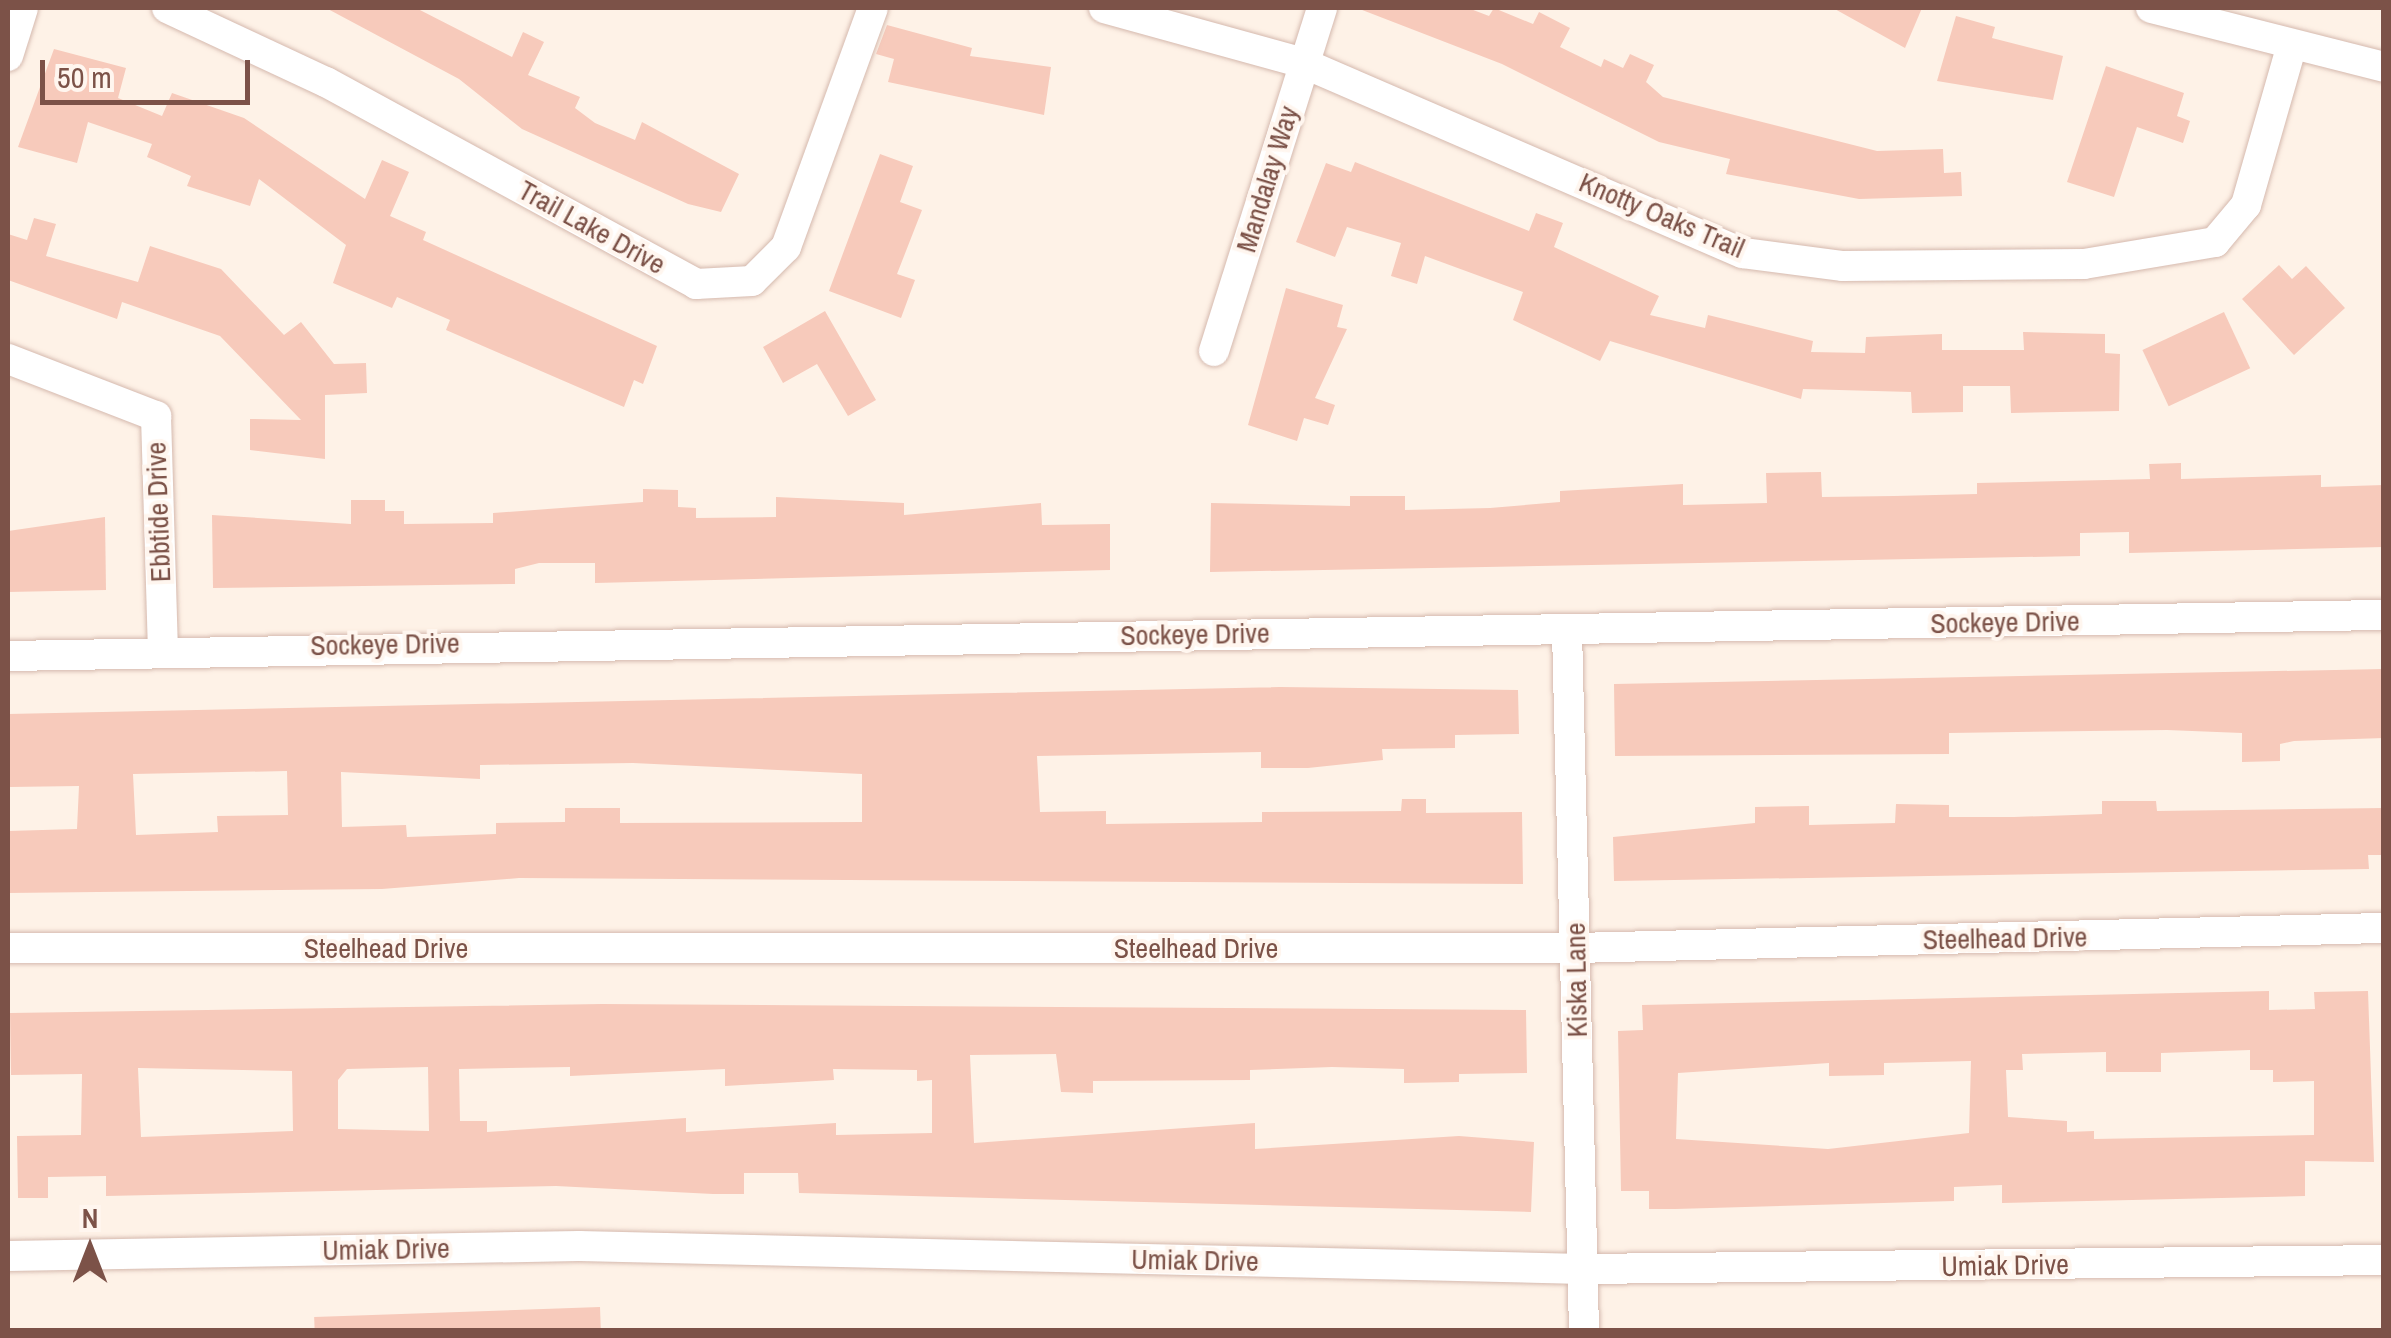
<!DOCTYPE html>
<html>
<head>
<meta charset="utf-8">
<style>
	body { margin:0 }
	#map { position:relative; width:2391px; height:1338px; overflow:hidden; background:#fef2e7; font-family:"Archivo Narrow",sans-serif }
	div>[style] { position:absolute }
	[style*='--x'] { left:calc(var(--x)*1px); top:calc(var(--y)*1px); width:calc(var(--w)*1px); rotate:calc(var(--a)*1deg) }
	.building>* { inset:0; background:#f7cabb; transform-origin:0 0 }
	.roads { filter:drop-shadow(0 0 2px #d5b9ae) drop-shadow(0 0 2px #d5b9ae) }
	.minor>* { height:30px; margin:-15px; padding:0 15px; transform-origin:15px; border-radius:15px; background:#fff }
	span { translate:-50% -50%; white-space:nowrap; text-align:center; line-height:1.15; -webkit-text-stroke:8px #fff6ef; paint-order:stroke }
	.street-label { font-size:28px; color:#7c5248 }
	.frame { position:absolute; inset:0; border:10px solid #7c5248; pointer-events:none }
	.north { position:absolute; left:40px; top:1198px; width:100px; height:100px; -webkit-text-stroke:8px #fff6ef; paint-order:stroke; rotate:0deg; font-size:28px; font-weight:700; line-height:40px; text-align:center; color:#7c5248 }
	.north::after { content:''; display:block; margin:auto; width:35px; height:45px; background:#7c5248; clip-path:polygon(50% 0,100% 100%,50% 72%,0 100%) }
	.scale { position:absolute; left:40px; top:60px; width:210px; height:45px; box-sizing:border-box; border:5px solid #7c5248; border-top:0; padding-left:12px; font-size:30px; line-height:35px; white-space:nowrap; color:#7c5248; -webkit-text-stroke:8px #fff6ef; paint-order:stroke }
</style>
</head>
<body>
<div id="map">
	<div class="building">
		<div style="clip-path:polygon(326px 8px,416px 8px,512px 57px,523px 32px,544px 42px,528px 75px,580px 97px,575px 108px,595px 123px,635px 140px,642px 122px,739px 174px,721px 212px,688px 204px,522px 129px,459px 79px)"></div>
		<div style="clip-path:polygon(1357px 8px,1468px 8px,1489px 16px,1494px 8px,1533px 24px,1539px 12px,1570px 28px,1560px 47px,1601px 67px,1604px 59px,1623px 68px,1630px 54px,1654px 65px,1646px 82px,1663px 97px,1877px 151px,1943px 149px,1944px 173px,1961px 172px,1962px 196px,1859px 199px,1726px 174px,1730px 159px,1659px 142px,1502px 64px)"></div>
		<div style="clip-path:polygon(1833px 8px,1922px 8px,1905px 48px)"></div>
		<div style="clip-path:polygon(1956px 16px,1995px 27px,1992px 38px,2063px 56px,2053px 100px,1937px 81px)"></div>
		<div style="clip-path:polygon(887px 25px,972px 48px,970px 56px,1051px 67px,1044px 115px,888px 82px,894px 59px,876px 54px)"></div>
		<div style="clip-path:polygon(54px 49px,126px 68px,118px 98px,162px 116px,172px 93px,244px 118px,365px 199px,382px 160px,409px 172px,390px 216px,426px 232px,423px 240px,657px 346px,643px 384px,634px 380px,624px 407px,446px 330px,450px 320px,397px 297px,392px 308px,333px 283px,346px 245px,259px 179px,250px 206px,187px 186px,191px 176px,147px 157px,152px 144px,88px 122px,77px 163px,18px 147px)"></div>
		<div style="clip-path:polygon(2106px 66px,2184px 93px,2177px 116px,2190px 121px,2183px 143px,2137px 127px,2114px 197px,2067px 182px)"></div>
		<div style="clip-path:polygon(880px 154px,913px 166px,900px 202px,922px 210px,897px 274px,915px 280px,901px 318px,829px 291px)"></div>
		<div style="clip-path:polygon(1355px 162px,1529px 231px,1536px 213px,1563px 223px,1554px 247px,1659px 296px,1650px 315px,1705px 328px,1708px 315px,1813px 341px,1811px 352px,1865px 353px,1866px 337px,1942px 334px,1942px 350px,2024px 350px,2023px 332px,2105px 334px,2105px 353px,2120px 354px,2119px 411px,2011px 413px,2010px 386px,1963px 386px,1963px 412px,1912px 413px,1911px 392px,1803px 389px,1801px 399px,1610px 341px,1600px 361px,1513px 320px,1523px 292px,1425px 256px,1417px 284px,1391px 276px,1401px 243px,1347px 227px,1335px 257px,1296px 242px,1326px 163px,1351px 172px)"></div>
		<div style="clip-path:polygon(34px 218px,56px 224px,46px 256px,138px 282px,150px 246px,221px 269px,284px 335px,301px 322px,334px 364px,366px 363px,367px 393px,325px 395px,325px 459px,250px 450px,250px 419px,301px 420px,220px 336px,122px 302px,117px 319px,8px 280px,8px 234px,27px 240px)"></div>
		<div style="clip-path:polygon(2279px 265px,2292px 279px,2306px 266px,2345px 308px,2294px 355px,2242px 299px)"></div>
		<div style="clip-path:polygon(1286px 288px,1343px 305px,1337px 327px,1347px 329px,1315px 398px,1335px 405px,1328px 425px,1304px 418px,1297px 441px,1248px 425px)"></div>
		<div style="clip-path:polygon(825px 311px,876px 400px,848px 416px,817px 364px,783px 383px,763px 347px)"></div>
		<div style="left:2224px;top:312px;width:62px;height:90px;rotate:65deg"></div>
		<div style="clip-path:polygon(2181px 463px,2181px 479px,2321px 475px,2321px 487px,2384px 485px,2384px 547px,2129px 553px,2129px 532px,2080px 533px,2080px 556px,1210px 572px,1211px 503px,1350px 506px,1350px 496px,1405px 496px,1405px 510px,1490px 508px,1560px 502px,1560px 491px,1683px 484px,1683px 505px,1767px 503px,1766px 473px,1821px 472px,1822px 497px,1894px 496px,1977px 494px,1977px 483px,2150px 479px,2149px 464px)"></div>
		<div style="clip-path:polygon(643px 489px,678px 490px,678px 507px,696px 508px,696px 518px,776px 517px,776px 497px,904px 503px,904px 515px,1041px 503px,1042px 525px,1110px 524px,1110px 570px,595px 583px,595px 563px,539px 563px,515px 569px,515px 584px,213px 588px,212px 515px,351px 524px,351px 500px,385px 500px,385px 511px,404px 511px,404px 524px,493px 523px,493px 513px,643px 502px)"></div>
		<div style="clip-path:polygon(105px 517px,106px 590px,8px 592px,8px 531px)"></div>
		<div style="clip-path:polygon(2384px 669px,2384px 738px,2294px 741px,2280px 744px,2280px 761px,2242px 762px,2242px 733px,2167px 730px,1949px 733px,1949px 754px,1615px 756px,1614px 684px)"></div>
		<div style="clip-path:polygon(evenodd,1280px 687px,1518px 690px,1519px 734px,1455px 735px,1455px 748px,1382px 749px,1383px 760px,1308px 768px,1261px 768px,1261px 752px,1037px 756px,1040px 812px,1106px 811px,1106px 824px,1262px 822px,1262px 812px,1401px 811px,1402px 799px,1426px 799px,1426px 813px,1522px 812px,1523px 884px,519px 878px,382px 889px,8px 893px,8px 831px,77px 829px,79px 786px,10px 787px,8px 714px,1280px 687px,633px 763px,862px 774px,862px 822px,620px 823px,620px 808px,565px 808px,565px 822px,496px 823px,496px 834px,407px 837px,406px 825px,342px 827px,341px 772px,480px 779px,480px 765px,633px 763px,1280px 687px,287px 771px,288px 815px,217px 816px,218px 832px,136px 835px,133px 774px,287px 771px)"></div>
		<div style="clip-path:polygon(2102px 801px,2156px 801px,2157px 811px,2384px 808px,2384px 855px,2368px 855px,2369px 869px,1614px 881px,1613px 837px,1755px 823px,1755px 807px,1809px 806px,1809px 825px,1895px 823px,1896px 804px,1949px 805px,1949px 817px,2014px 817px,2102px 814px)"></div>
		<div style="clip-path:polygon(evenodd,2269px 991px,2269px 1010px,2315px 1009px,2314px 992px,2368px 991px,2374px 1162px,2305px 1161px,2305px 1196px,2002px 1203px,2002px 1185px,1954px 1187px,1954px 1201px,1675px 1209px,1649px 1209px,1649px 1191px,1621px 1191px,1618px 1031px,1643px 1030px,1642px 1005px,2269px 991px,2250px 1050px,2250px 1070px,2273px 1070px,2273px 1082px,2314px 1081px,2314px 1135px,2094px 1139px,2094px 1131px,2067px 1132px,2067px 1121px,2008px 1117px,2006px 1070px,2023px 1070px,2022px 1054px,2106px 1052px,2106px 1072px,2161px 1072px,2161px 1053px,2250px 1050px,2269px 991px,1971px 1061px,1969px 1133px,1828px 1149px,1676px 1139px,1678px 1073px,1829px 1063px,1829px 1076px,1884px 1075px,1884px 1063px,1971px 1061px)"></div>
		<div style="clip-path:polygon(evenodd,602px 1004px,1526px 1010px,1527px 1073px,1459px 1074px,1459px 1082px,1404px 1083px,1404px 1069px,1332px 1067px,1250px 1070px,1250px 1080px,1093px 1081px,1093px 1093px,1061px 1092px,1056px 1054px,970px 1055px,974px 1143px,1255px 1123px,1255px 1149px,1459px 1136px,1534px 1142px,1531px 1212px,799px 1193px,798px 1173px,744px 1173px,744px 1194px,713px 1194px,556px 1186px,106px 1196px,106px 1176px,48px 1177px,48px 1198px,18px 1198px,17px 1136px,81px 1135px,82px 1074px,11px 1075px,10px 1013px,602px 1004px,428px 1067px,429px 1131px,338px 1129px,338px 1080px,347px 1069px,428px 1067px,602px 1004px,570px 1067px,570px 1076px,725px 1069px,725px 1086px,834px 1080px,833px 1069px,917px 1070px,917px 1081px,932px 1080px,932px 1133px,836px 1135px,836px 1123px,686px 1132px,686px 1118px,487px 1132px,487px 1121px,460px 1121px,459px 1069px,570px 1067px,602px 1004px,138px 1068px,292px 1071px,293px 1131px,141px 1137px,138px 1068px)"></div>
		<div style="left:600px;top:1307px;width:23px;height:286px;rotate:88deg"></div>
	</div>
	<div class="roads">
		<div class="minor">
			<div style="--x:167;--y:8;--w:175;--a:25"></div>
			<div style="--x:326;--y:82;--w:422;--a:28.6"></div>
			<div style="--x:696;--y:284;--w:56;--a:-3.1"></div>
			<div style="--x:752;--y:281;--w:48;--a:-45"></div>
			<div style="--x:786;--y:247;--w:254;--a:-70"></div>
			<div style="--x:1104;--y:8;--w:206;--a:15.4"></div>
			<div style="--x:1303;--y:63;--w:479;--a:23.4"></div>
			<div style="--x:1743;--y:253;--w:101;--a:7.4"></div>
			<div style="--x:1843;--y:266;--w:241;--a:-0.5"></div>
			<div style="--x:2084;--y:264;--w:133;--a:-9.5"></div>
			<div style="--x:2215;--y:242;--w:48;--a:-50"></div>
			<div style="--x:2246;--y:205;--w:163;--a:-74"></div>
			<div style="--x:2151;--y:8;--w:240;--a:14.2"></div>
			<div style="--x:8;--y:56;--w:50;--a:-72.6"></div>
			<div style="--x:1214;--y:351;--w:360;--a:-72.5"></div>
			<div style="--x:8;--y:359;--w:159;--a:21.1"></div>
			<div style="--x:156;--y:416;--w:231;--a:88.3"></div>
			<div style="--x:1567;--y:630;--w:700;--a:88.61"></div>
			<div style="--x:8;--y:656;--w:2376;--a:-0.99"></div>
			<div style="--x:8;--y:948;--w:1567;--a:0"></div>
			<div style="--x:1575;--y:948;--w:809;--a:-1.42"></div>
			<div style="--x:8;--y:1256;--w:571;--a:-1"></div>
			<div style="--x:579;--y:1246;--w:1004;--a:1.31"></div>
			<div style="--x:1583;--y:1269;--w:801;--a:-0.64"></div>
		</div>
	</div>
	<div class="street-label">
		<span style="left:1267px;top:179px;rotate:-73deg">Mandalay Way</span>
		<span style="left:1662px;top:215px;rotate:23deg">Knotty Oaks Trail</span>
		<span style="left:592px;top:227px;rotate:29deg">Trail Lake Drive</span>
		<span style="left:158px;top:512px;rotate:-92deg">Ebbtide Drive</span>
		<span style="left:2005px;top:622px;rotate:-1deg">Sockeye Drive</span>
		<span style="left:1195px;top:634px;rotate:-1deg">Sockeye Drive</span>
		<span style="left:385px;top:644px;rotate:-1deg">Sockeye Drive</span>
		<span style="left:2005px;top:938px;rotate:-1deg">Steelhead Drive</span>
		<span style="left:386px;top:948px">Steelhead Drive</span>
		<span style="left:1196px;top:948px">Steelhead Drive</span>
		<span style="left:1576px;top:980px;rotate:-91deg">Kiska Lane</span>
		<span style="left:386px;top:1249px;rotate:-1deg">Umiak Drive</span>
		<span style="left:1195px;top:1260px;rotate:1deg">Umiak Drive</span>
		<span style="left:2005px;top:1265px;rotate:-1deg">Umiak Drive</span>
	</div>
	<div class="frame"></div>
	<div class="north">N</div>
	<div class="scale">50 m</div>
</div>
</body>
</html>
